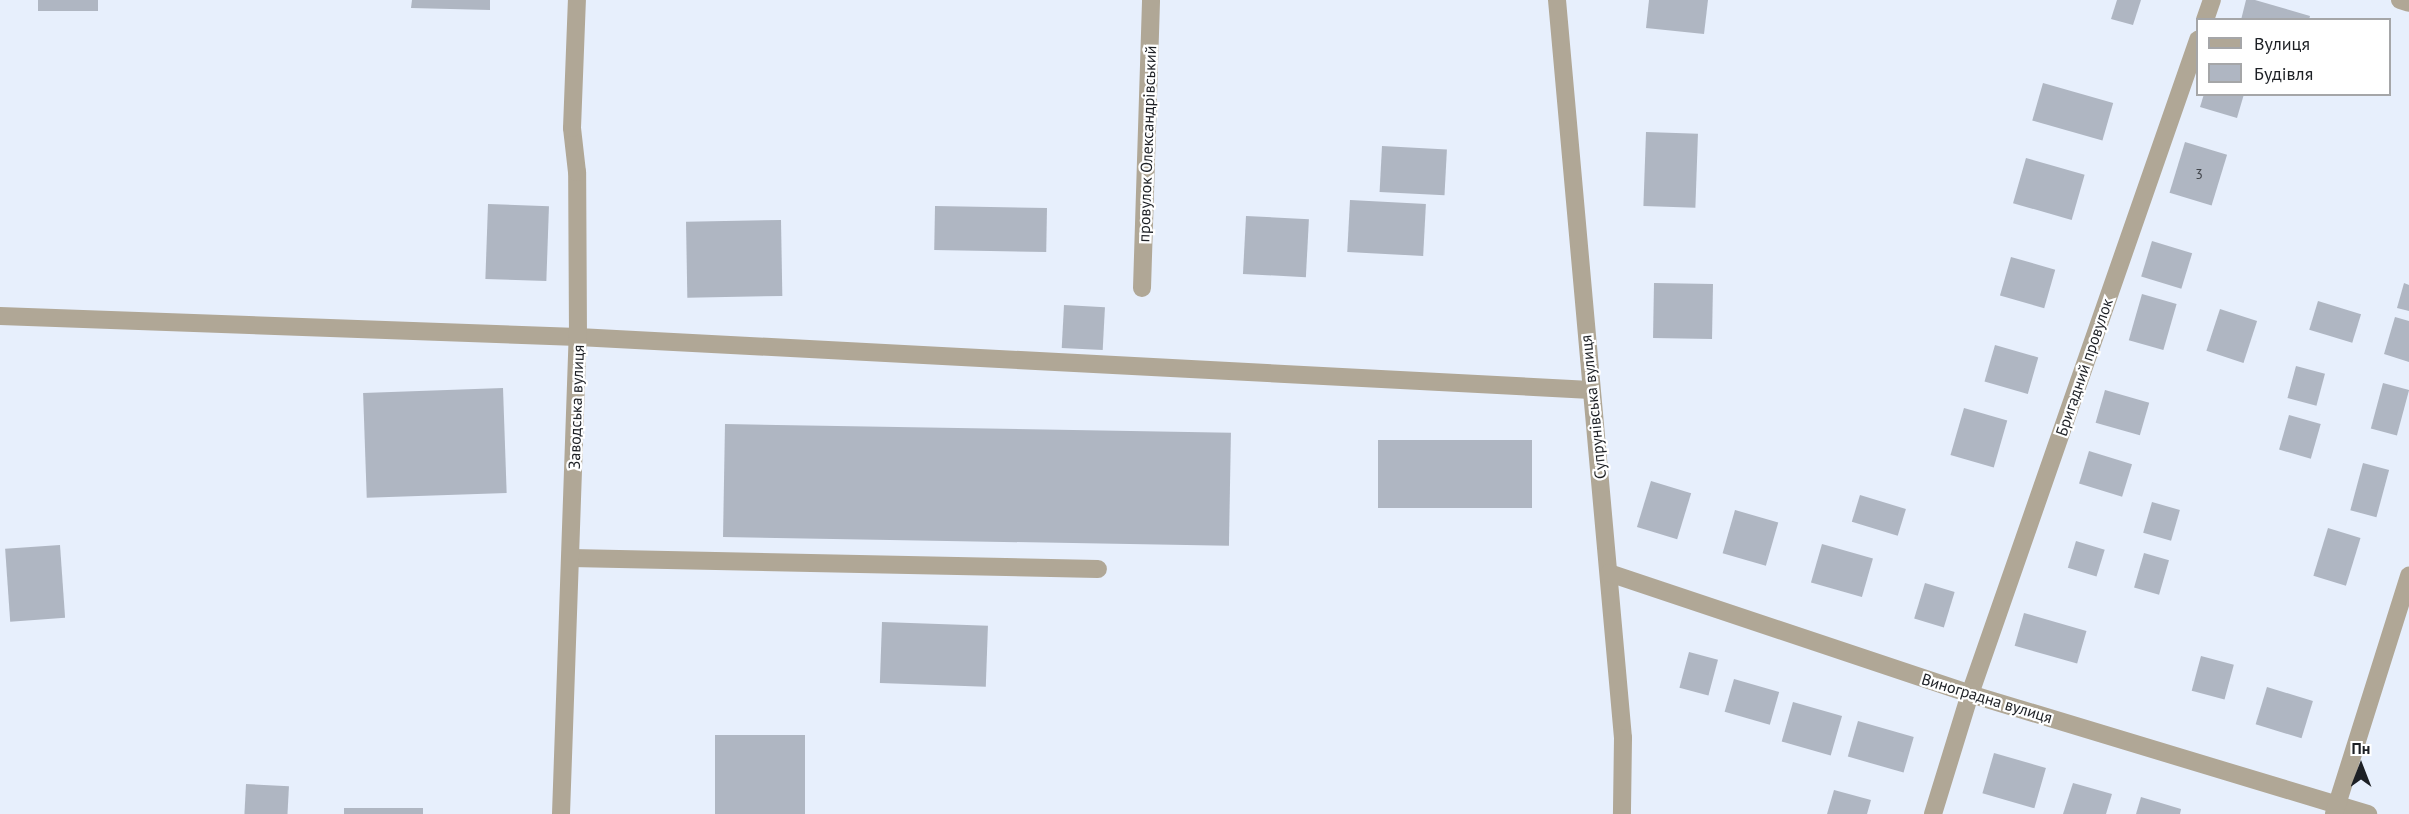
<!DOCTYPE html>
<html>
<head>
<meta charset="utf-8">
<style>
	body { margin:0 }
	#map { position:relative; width:2409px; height:814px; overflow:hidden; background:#e7effc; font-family:"PT Sans",sans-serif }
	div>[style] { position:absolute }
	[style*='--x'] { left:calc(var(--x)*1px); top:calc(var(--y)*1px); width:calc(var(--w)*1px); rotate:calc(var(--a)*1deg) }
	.building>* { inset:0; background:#afb6c2; transform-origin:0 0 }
	.service>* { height:18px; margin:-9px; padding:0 9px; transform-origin:9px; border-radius:9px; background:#b0a796 }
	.minor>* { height:18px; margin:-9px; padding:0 9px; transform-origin:9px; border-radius:9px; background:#b0a796 }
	span { translate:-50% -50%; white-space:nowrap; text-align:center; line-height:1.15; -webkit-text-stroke:4.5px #fff; paint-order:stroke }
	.number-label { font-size:14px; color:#42464c }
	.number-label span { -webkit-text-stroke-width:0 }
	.street-label { font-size:16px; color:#1d2025 }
	.legend { position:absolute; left:2196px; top:18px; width:195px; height:78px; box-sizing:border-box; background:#fff; border:2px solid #a5a6a8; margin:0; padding:8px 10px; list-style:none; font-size:18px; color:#1d2025 }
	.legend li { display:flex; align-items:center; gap:12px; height:30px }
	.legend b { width:30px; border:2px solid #a5a6a8 }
	.north { position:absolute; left:2331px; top:736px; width:60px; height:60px; -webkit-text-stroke:4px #fff; paint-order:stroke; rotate:0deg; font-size:16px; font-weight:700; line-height:24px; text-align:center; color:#1d2025 }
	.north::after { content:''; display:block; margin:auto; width:21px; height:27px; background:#1d2025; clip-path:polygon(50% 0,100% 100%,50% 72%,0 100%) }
</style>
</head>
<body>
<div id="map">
	<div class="building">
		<div style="left:38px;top:0;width:60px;height:11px"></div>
		<div style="clip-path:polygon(412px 0,490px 0,490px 10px,411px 8px)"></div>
		<div style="clip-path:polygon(1649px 0,1708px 0,1704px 34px,1646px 28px)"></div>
		<div style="clip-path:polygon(2117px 0,2141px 0,2133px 25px,2111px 19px)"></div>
		<div style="clip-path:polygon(2246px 0,2255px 0,2310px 16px,2309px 20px,2241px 20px)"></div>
		<div style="left:2043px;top:83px;width:73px;height:39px;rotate:16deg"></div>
		<div style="clip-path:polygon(2204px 94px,2244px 94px,2237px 118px,2200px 107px)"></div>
		<div style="left:1646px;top:132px;width:52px;height:74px;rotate:2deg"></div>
		<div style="left:2185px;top:142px;width:44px;height:53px;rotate:17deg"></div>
		<div style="left:1382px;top:146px;width:65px;height:46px;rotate:3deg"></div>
		<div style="left:2026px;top:158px;width:61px;height:47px;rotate:16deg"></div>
		<div style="left:1350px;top:200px;width:76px;height:52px;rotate:3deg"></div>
		<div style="left:488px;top:204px;width:61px;height:75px;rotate:2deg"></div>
		<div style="left:935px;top:206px;width:112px;height:44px;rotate:1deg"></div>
		<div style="left:1246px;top:216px;width:63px;height:58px;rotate:3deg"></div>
		<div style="left:781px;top:220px;width:76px;height:95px;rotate:89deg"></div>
		<div style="left:2152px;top:241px;width:42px;height:37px;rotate:17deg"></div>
		<div style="left:2011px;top:257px;width:46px;height:40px;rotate:16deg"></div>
		<div style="left:1654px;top:283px;width:59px;height:55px;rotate:1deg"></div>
		<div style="clip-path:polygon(2404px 283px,2409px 285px,2409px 311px,2397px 308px)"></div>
		<div style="left:2142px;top:294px;width:36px;height:48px;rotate:16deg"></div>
		<div style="left:2318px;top:301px;width:45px;height:30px;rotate:17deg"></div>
		<div style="left:1064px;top:305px;width:41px;height:43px;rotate:3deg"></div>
		<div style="left:2220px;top:309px;width:39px;height:44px;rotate:18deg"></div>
		<div style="clip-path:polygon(2395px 317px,2409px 321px,2409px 362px,2384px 354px)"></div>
		<div style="left:1995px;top:345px;width:45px;height:38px;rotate:16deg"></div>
		<div style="left:2296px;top:366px;width:30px;height:33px;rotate:15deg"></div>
		<div style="left:2383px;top:383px;width:27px;height:47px;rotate:15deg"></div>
		<div style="left:503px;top:388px;width:105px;height:140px;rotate:88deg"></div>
		<div style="left:2105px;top:390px;width:46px;height:34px;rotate:16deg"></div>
		<div style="left:1964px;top:408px;width:45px;height:49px;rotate:16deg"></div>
		<div style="left:2289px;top:415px;width:33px;height:36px;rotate:16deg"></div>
		<div style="left:725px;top:424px;width:506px;height:113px;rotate:1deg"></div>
		<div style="left:1378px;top:440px;width:154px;height:68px"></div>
		<div style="left:2089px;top:451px;width:45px;height:34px;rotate:17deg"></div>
		<div style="left:2363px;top:463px;width:27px;height:49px;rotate:15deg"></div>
		<div style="left:1651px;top:481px;width:42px;height:48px;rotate:17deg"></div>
		<div style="left:1860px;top:495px;width:48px;height:28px;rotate:17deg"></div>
		<div style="left:2152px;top:502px;width:29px;height:32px;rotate:16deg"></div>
		<div style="left:1735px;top:510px;width:45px;height:45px;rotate:16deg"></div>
		<div style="left:2328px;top:528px;width:34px;height:50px;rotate:17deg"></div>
		<div style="left:2076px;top:541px;width:30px;height:28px;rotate:17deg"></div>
		<div style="left:1822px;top:544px;width:53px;height:40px;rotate:16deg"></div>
		<div style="left:60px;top:545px;width:73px;height:55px;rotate:86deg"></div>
		<div style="left:2144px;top:553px;width:26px;height:36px;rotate:16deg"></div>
		<div style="left:1925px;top:583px;width:31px;height:37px;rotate:17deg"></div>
		<div style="left:2024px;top:613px;width:65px;height:34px;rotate:16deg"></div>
		<div style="left:882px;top:622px;width:106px;height:61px;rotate:2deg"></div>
		<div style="left:1689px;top:652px;width:30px;height:37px;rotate:15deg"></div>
		<div style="left:2201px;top:656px;width:34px;height:36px;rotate:15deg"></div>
		<div style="left:1734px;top:679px;width:47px;height:34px;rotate:16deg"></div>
		<div style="left:2267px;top:687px;width:48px;height:39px;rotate:17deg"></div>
		<div style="left:1793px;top:702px;width:51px;height:41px;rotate:16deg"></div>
		<div style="left:1858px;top:721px;width:58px;height:37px;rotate:16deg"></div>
		<div style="left:715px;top:735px;width:90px;height:79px"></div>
		<div style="left:1994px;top:753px;width:54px;height:42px;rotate:16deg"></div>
		<div style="clip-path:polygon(2073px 783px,2112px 794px,2106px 814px,2063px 814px)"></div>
		<div style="left:246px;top:784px;width:43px;height:30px;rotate:3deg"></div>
		<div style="clip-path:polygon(1834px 790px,1871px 800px,1867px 814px,1827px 814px)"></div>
		<div style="clip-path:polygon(2141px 797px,2181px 809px,2180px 814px,2136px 814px)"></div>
		<div style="left:344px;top:808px;width:79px;height:6px"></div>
	</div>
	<div class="service">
		<div style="--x:1142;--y:288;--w:288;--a:-88.2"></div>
		<div style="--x:571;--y:558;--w:527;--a:1.2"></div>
	</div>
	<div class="minor">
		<div style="--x:1557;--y:0;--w:741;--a:84.89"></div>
		<div style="--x:1623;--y:738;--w:76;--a:90.8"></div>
		<div style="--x:2400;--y:0;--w:9;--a:18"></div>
		<div style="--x:2205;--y:20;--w:21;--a:-71"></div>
		<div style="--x:0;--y:316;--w:578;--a:2.08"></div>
		<div style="--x:578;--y:337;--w:1014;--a:2.99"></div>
		<div style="--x:1609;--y:573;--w:381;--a:18.5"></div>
		<div style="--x:1970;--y:694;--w:416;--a:16.8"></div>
		<div style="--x:561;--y:814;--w:477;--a:-88"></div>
		<div style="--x:578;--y:337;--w:165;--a:-90.3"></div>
		<div style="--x:577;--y:172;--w:44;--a:-96.5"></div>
		<div style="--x:572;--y:128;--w:128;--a:-87.8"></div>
		<div style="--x:1933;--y:814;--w:126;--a:-72.9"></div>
		<div style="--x:1970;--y:694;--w:693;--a:-70.78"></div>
		<div style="--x:2334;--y:814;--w:250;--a:-72.5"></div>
	</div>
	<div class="number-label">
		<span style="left:2199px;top:174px">3</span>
	</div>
	<div class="street-label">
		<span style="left:1147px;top:144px;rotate:-88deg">провулок Олександрівський</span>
		<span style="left:2084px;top:367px;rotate:-71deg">Бригадний провулок</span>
		<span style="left:576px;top:407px;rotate:-88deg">Заводська вулиця</span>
		<span style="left:1593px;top:407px;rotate:-96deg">Супрунівська вулиця</span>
		<span style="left:1987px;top:698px;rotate:17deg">Виноградна вулиця</span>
	</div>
	<ul class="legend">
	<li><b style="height:8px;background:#b0a796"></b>Вулиця</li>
	<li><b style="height:16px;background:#afb6c2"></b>Будівля</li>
	</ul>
	<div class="north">Пн</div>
</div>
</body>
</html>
